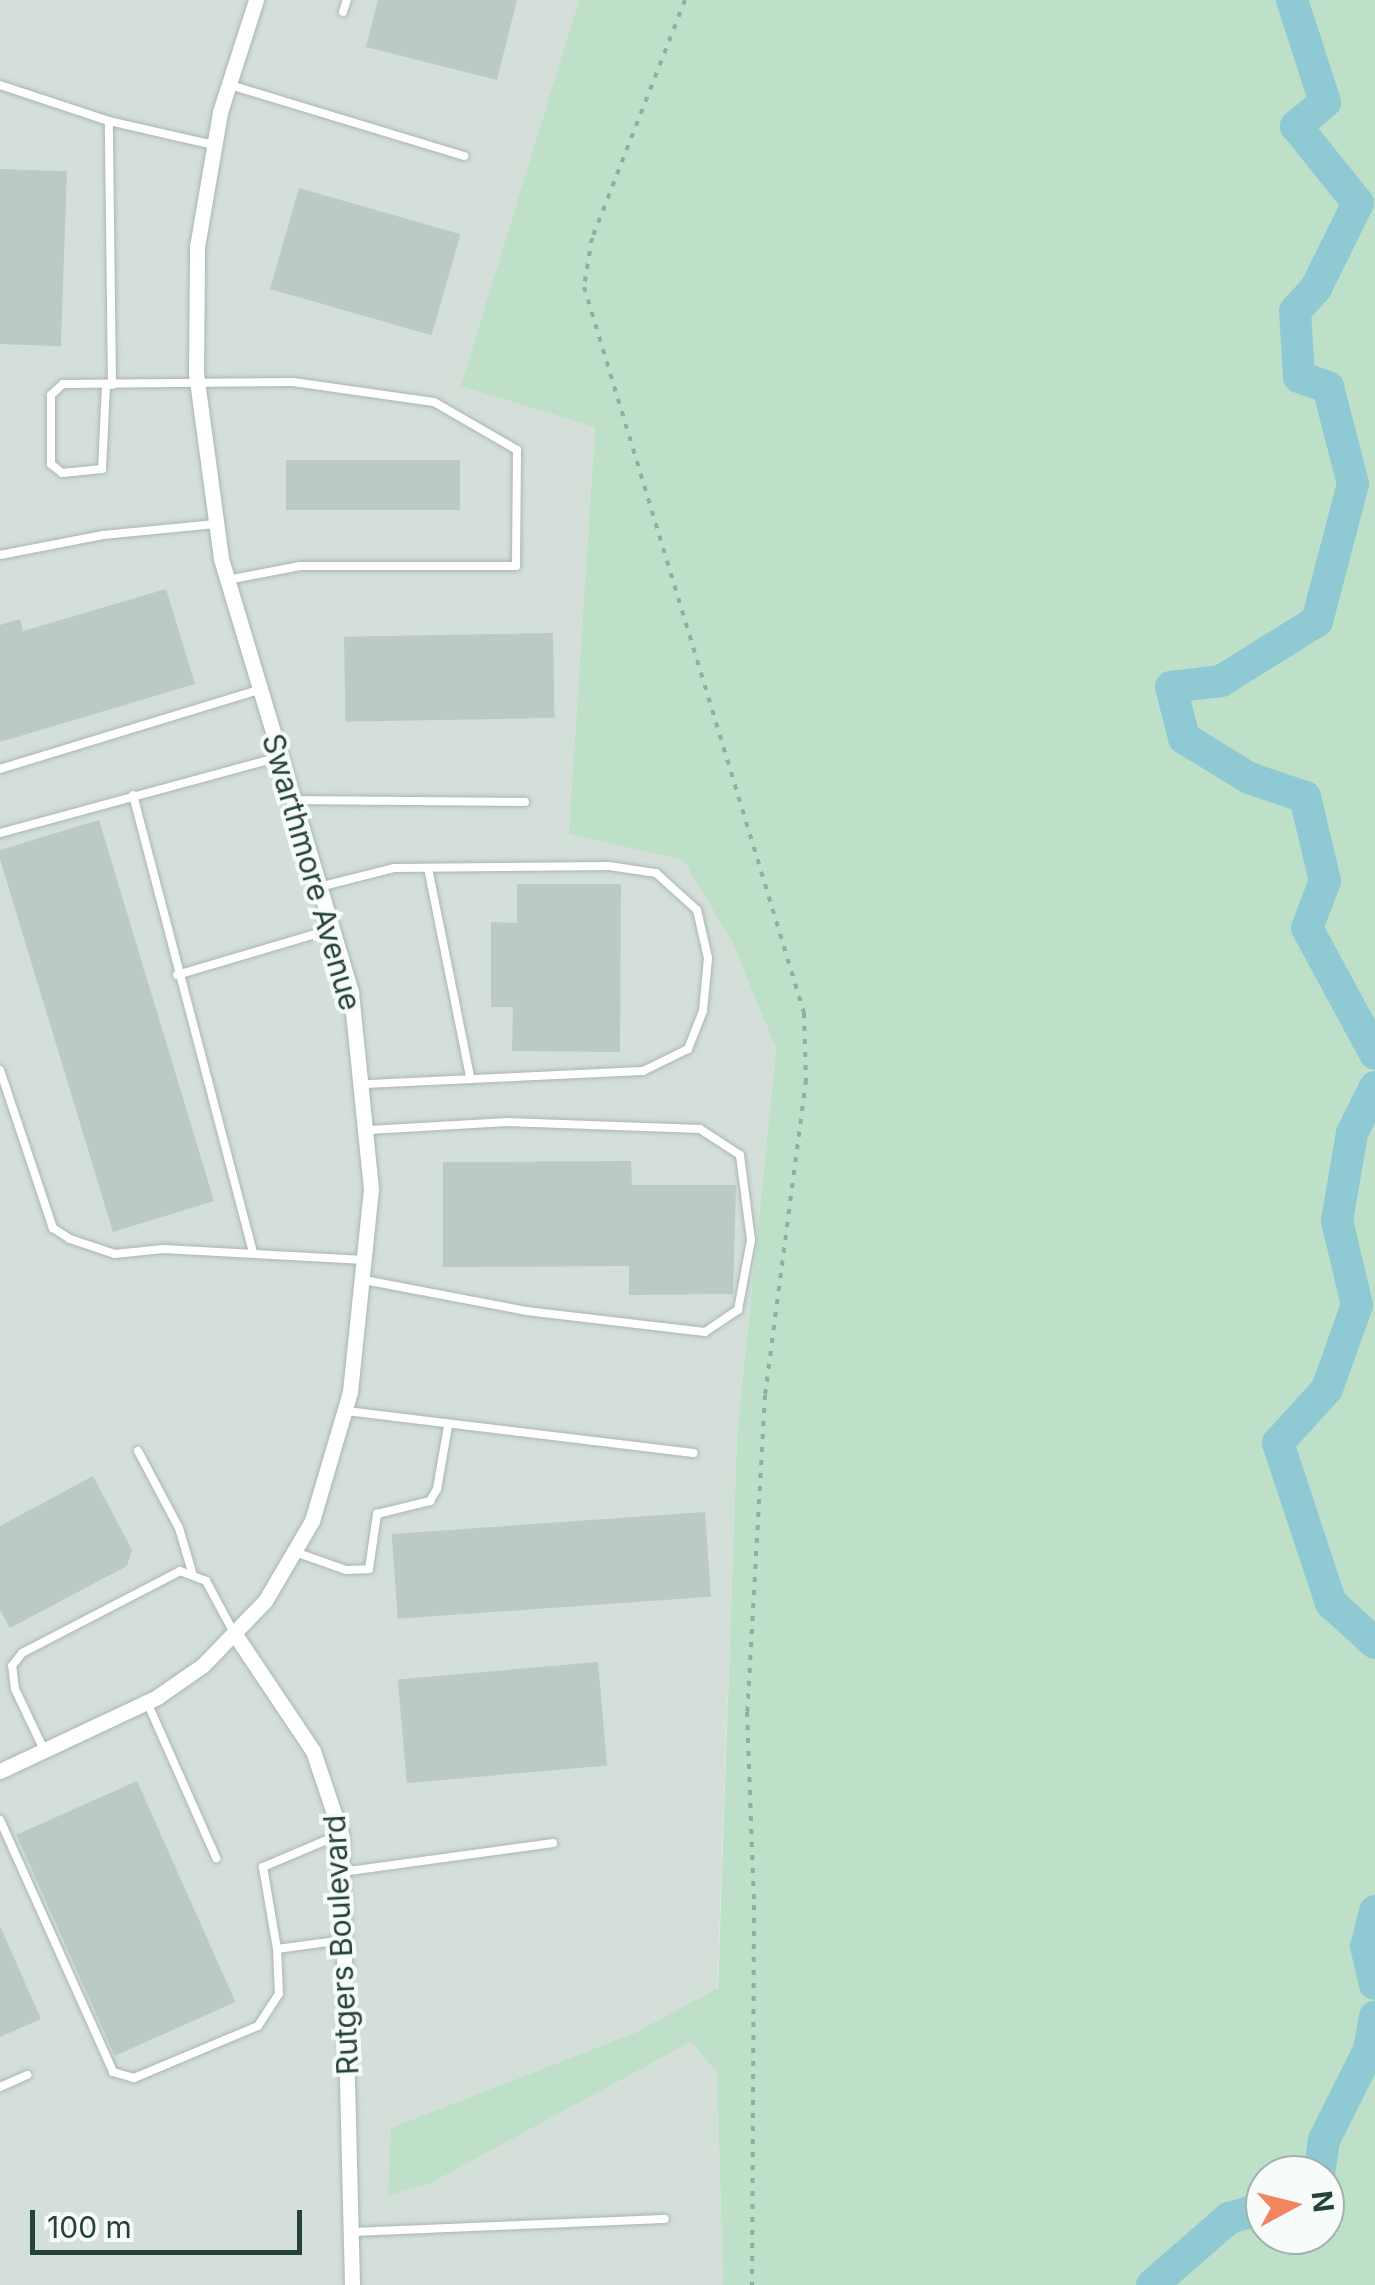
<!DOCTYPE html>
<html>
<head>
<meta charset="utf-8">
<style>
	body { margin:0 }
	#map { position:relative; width:1375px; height:2285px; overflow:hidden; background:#e6efeb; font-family:Inter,sans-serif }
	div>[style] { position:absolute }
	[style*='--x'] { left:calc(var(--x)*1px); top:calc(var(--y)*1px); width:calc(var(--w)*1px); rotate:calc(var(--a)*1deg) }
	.built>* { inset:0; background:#d4dfda }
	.green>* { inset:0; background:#bfe0c8 }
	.river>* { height:32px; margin:-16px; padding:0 16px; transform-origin:16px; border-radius:16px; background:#8ec9d4 }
	.building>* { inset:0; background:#bbcac4; transform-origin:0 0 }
	.path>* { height:4px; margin-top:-2px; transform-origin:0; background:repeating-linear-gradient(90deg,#86b3a5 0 5px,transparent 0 13px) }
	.roads { filter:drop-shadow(0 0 2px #a8b8b2) drop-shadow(0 0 2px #a8b8b2) }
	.service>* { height:8px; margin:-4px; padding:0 4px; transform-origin:4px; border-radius:4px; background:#fff }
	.minor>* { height:15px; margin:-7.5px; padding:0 7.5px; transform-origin:7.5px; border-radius:7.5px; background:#fff }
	span { translate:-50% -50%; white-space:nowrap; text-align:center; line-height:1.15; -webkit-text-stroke:8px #f7fbf9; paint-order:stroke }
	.street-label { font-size:30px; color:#24423a }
	.north { position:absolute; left:1245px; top:2155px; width:100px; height:100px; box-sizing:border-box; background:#f7fbf9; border:2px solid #a3b1ad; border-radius:50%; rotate:83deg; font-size:28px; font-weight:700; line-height:40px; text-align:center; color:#24423a }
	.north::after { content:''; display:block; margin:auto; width:35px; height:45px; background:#f4845f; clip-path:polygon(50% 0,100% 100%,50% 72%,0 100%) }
	.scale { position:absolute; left:30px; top:2210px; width:272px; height:45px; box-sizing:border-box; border:5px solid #24423a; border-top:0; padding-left:12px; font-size:30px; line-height:35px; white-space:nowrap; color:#24423a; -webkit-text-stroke:8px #f7fbf9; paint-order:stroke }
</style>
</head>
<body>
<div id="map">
	<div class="built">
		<div style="clip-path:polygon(0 0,579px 0,554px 85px,595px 427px,570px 833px,683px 860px,733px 944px,776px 1049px,737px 1435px,716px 2030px,723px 2285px,0 2285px)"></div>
	</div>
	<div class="green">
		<div style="clip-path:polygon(evenodd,579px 0,1375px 0,1375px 2285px,723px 2285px,717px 2071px,690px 2042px,429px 2184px,388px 2195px,391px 2128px,635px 2033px,718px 1988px,737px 1435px,776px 1049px,733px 944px,683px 860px,569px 834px,595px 427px,461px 386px,579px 0,1325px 2175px,1325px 2235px,1265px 2235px,1265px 2175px,1325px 2175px)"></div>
	</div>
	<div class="river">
		<div style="--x:1292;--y:0;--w:107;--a:72.1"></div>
		<div style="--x:1325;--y:102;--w:38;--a:140"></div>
		<div style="--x:1296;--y:126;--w:99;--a:51.2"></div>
		<div style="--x:1358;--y:203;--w:95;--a:116.3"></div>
		<div style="--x:1316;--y:288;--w:31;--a:132"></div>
		<div style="--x:1295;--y:311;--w:66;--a:86.5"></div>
		<div style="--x:1299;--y:377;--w:31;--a:19"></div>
		<div style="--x:1328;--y:387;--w:100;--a:75.5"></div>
		<div style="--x:1353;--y:484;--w:142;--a:104.7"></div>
		<div style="--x:1317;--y:621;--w:113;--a:148"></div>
		<div style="--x:1221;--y:681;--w:50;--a:173.2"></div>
		<div style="--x:1171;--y:687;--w:53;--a:75.7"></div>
		<div style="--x:1184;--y:738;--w:76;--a:31.6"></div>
		<div style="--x:1249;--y:778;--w:59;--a:18.7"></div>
		<div style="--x:1305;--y:797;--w:86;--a:76.6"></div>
		<div style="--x:1325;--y:881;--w:50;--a:111"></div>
		<div style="--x:1307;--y:928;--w:143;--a:61.6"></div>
		<div style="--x:1375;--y:1087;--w:51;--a:116.6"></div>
		<div style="--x:1352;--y:1133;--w:89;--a:99.7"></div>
		<div style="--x:1337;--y:1221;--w:86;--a:76.6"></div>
		<div style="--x:1357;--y:1305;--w:89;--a:109.7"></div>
		<div style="--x:1327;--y:1389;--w:73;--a:132.2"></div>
		<div style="--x:1278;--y:1443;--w:169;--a:71.7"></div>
		<div style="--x:1331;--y:1603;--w:59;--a:42.3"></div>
		<div style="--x:1375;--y:1911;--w:36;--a:104"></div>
		<div style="--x:1366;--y:1946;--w:39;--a:77"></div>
		<div style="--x:1319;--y:2175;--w:35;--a:-82"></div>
		<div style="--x:1324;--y:2140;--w:101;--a:-63.4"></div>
		<div style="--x:1369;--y:2050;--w:34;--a:-80"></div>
		<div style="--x:1152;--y:2285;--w:102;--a:-41"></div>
		<div style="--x:1229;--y:2218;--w:37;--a:-16"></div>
	</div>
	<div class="building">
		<div style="clip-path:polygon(378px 0,517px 0,497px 80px,366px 47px)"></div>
		<div style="left:0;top:169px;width:67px;height:175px;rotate:2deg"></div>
		<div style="left:299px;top:188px;width:168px;height:105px;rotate:16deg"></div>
		<div style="left:460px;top:460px;width:50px;height:174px;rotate:90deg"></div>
		<div style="clip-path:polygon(166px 589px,195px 684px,0 742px,0 625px,20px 619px,23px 631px)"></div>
		<div style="left:553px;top:633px;width:85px;height:209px;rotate:89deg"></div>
		<div style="clip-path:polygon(99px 820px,214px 1201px,113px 1232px,0 859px,0 850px)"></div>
		<div style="clip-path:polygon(517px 884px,621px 884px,620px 1052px,512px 1051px,513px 1007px,491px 1007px,491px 922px,517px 923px)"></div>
		<div style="clip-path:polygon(631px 1161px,632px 1185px,736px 1185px,733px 1294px,629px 1295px,629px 1266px,443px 1267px,443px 1162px)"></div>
		<div style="clip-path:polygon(93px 1476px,132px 1550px,127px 1566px,10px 1628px,0 1610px,0 1526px)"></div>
		<div style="left:705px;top:1512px;width:85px;height:314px;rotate:86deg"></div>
		<div style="left:598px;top:1662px;width:104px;height:201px;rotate:85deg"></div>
		<div style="left:137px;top:1781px;width:242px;height:132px;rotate:66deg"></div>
		<div style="clip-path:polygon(0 1926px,41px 2019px,0 2037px)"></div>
	</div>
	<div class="path">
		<div style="--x:685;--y:0;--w:256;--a:111.3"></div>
		<div style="--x:592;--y:238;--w:50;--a:99.3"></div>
		<div style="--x:584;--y:287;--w:759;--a:73.14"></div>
		<div style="--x:804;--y:1013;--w:67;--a:88.3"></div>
		<div style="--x:806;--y:1080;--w:318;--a:97.4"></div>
		<div style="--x:765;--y:1395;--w:318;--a:93.2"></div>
		<div style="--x:747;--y:1712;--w:193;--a:87.9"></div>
		<div style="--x:754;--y:1905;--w:380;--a:90.3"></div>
	</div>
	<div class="roads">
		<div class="service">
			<div style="--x:343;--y:12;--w:13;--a:-72"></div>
			<div style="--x:227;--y:84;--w:248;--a:16.9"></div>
			<div style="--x:0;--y:85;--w:115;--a:18.3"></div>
			<div style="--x:106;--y:385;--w:84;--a:92.7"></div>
			<div style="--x:102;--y:469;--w:40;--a:174.3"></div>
			<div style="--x:62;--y:473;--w:14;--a:-141"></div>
			<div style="--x:51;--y:464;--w:69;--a:-90"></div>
			<div style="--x:51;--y:395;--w:16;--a:-43"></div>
			<div style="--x:63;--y:384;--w:230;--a:-0.5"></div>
			<div style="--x:293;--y:382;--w:142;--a:8.1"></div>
			<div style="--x:434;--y:402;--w:96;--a:30"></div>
			<div style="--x:517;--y:450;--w:116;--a:90.5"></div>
			<div style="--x:516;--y:566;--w:216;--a:180"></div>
			<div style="--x:300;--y:566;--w:74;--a:169.1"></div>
			<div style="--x:112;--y:385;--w:264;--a:-90.7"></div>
			<div style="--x:109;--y:121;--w:108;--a:12.9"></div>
			<div style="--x:0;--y:555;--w:105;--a:-11"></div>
			<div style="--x:103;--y:535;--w:113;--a:-5.6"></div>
			<div style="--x:0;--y:769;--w:271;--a:-17"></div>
			<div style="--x:133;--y:795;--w:474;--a:75.3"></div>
			<div style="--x:293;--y:800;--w:232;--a:0.5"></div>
			<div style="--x:0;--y:833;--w:289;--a:-15.2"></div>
			<div style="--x:428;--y:868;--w:212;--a:78.6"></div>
			<div style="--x:319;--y:887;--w:77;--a:-14.2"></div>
			<div style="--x:394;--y:868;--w:215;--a:-0.5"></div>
			<div style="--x:609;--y:866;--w:48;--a:8.5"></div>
			<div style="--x:656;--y:873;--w:55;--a:42.1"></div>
			<div style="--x:697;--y:910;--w:49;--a:77.1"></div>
			<div style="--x:708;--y:958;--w:53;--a:95.4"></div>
			<div style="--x:703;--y:1011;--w:41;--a:111.5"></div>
			<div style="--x:688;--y:1049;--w:50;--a:153.9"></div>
			<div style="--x:643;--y:1071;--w:280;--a:177.3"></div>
			<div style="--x:177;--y:975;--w:162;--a:-16.5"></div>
			<div style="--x:0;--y:1070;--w:167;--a:71.5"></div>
			<div style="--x:53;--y:1228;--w:20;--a:33"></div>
			<div style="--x:70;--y:1239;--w:47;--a:18.4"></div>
			<div style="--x:115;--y:1254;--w:48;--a:-5.9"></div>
			<div style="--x:163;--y:1249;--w:202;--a:3.1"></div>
			<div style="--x:364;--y:1280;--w:165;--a:10.8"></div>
			<div style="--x:526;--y:1311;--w:180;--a:6.7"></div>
			<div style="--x:705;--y:1332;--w:40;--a:-34"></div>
			<div style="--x:738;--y:1310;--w:71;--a:-79.5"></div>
			<div style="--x:751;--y:1240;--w:86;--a:-97.4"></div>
			<div style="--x:740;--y:1155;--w:48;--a:-147"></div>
			<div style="--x:700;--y:1129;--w:193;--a:-177.9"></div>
			<div style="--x:507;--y:1122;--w:138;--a:176.7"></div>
			<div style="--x:346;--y:1411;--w:350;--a:6.9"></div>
			<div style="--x:138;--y:1451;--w:87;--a:62"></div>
			<div style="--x:179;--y:1528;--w:46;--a:73.5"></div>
			<div style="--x:295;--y:1552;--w:54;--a:19.4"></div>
			<div style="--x:346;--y:1570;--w:23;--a:-2"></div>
			<div style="--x:369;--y:1569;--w:56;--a:-81.7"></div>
			<div style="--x:377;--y:1514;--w:55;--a:-13.8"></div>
			<div style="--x:430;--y:1501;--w:14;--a:-60"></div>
			<div style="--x:437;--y:1489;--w:64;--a:-80.1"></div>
			<div style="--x:147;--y:1702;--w:171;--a:66.1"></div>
			<div style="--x:45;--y:1752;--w:70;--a:-115.5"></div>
			<div style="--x:15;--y:1689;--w:23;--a:-97"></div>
			<div style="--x:12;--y:1666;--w:16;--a:-52"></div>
			<div style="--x:22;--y:1653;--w:178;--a:-27.4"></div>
			<div style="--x:180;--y:1571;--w:28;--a:21"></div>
			<div style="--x:206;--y:1581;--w:59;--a:61.7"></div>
			<div style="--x:0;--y:1820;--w:276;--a:65.8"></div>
			<div style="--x:113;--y:2072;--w:22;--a:16"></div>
			<div style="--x:134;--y:2078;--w:134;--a:-22.8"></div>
			<div style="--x:258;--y:2026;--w:38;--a:-57"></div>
			<div style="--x:279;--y:1994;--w:45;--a:-92.5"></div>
			<div style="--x:341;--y:1834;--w:85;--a:157.1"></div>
			<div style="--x:263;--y:1867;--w:83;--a:80.3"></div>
			<div style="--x:277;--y:1949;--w:68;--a:-7.7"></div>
			<div style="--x:342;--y:1872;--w:213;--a:-7.8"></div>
			<div style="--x:0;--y:2087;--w:30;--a:-24"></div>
			<div style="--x:351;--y:2232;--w:314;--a:-2.4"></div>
		</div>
		<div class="minor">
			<div style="--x:234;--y:1633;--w:142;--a:56.2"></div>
			<div style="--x:313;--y:1751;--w:88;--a:71.4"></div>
			<div style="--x:341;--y:1834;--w:451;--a:88.6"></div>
			<div style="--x:0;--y:1771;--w:174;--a:-25.2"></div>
			<div style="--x:157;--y:1697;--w:56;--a:-34.8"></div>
			<div style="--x:203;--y:1665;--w:89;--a:-45.9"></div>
			<div style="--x:265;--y:1601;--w:93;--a:-59.6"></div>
			<div style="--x:312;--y:1521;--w:134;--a:-73.6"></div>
			<div style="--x:350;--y:1392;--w:204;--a:-84.1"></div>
			<div style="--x:371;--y:1189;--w:198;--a:-95.8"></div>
			<div style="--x:351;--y:992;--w:453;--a:-106.7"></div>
			<div style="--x:221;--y:558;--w:188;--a:-97.7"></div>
			<div style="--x:196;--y:372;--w:125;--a:-89.5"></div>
			<div style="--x:197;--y:247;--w:137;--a:-80.3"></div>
			<div style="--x:220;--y:112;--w:118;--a:-72.2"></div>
		</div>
	</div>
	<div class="street-label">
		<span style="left:312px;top:872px;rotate:74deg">Swarthmore Avenue</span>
		<span style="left:341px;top:1945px;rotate:-93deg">Rutgers Boulevard</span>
	</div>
	<div class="north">N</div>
	<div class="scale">100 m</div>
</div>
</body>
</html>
